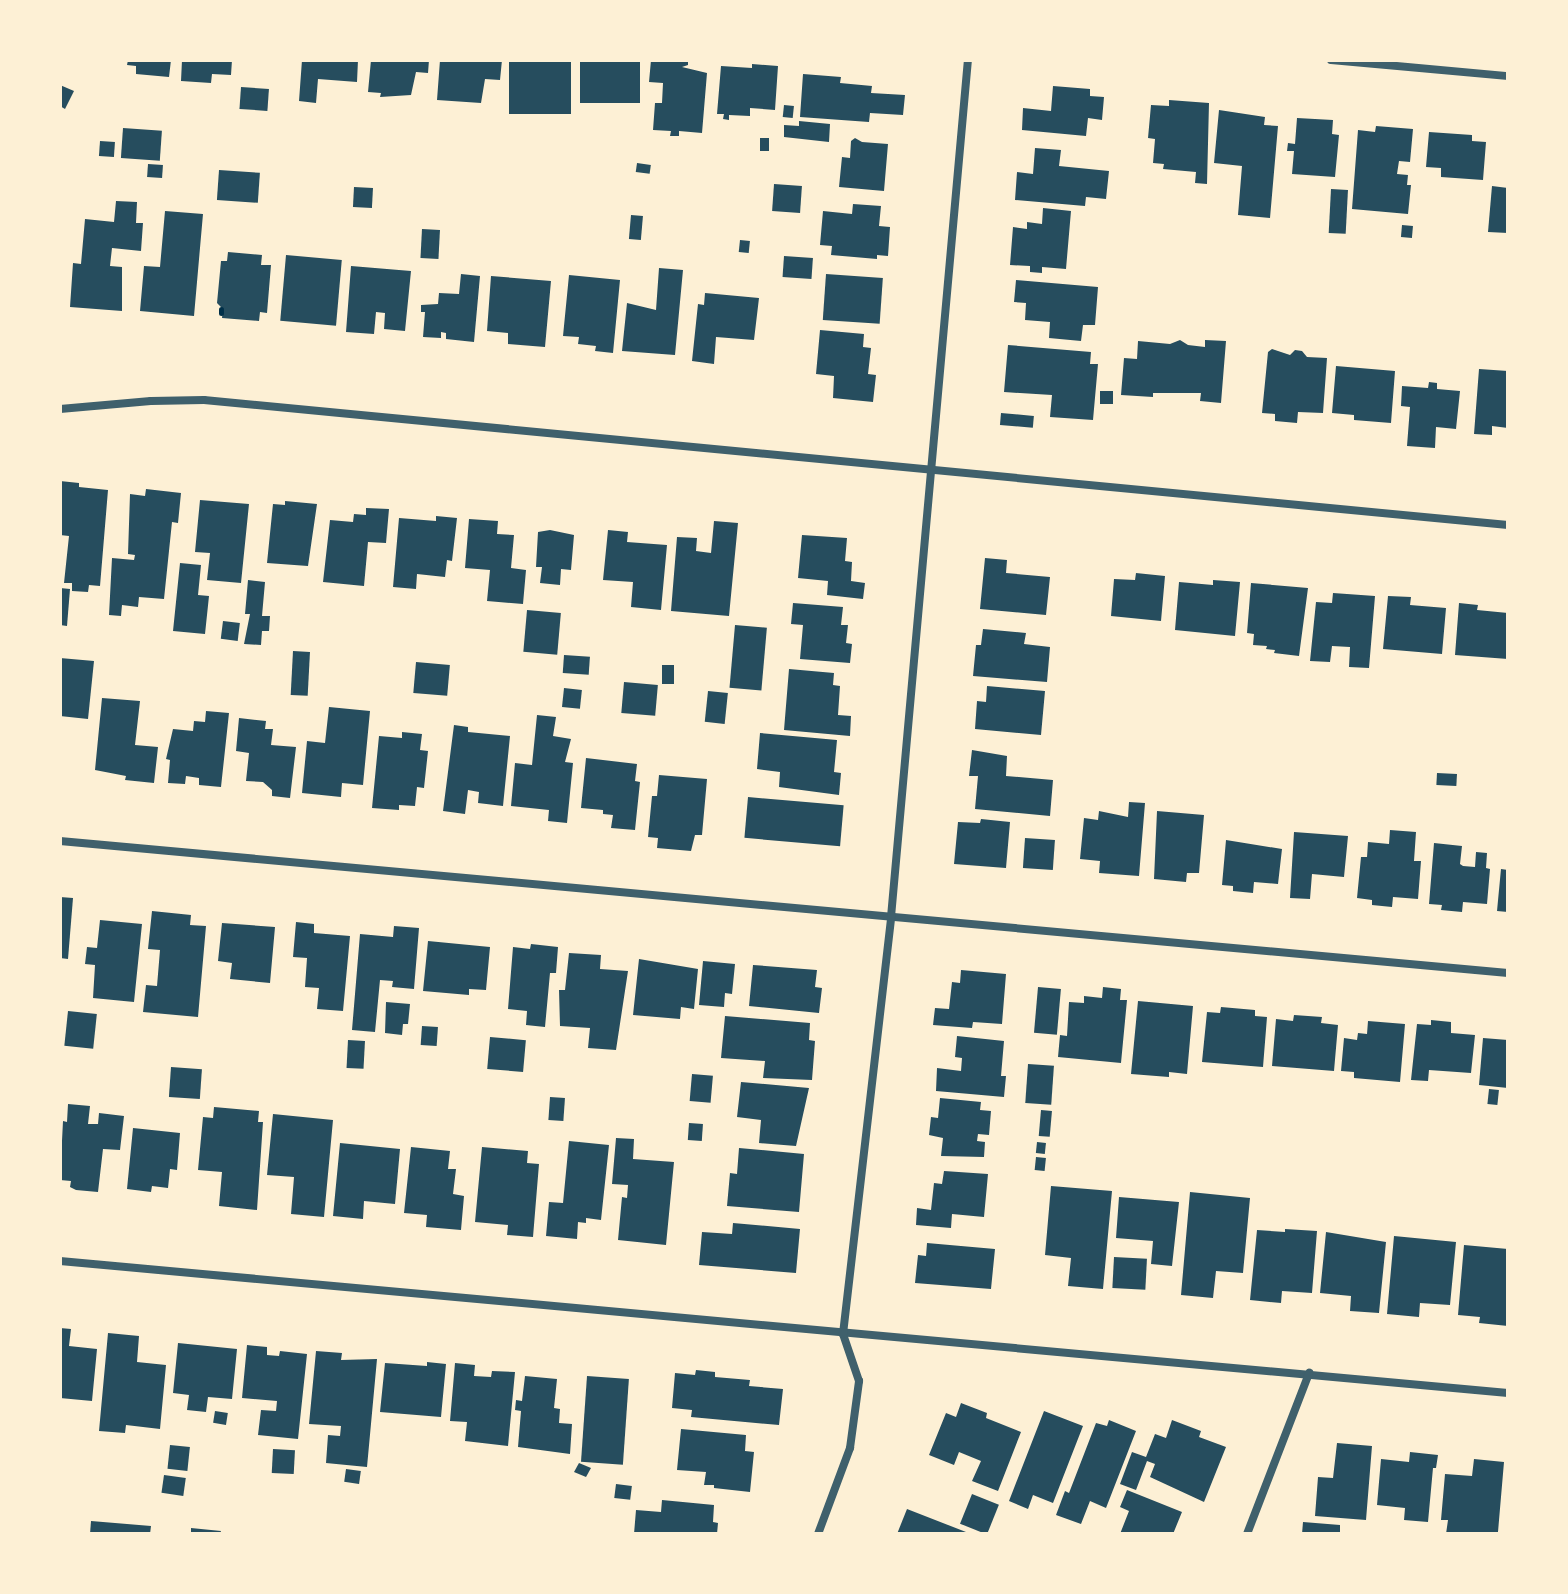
<!DOCTYPE html>
<html>
<head>
<meta charset="utf-8">
<style>
	body { margin:0 }
	#map { position:relative; width:1568px; height:1594px; overflow:hidden; background:#fdf0d5; font-family:"Roboto Serif",serif }
	div>[style] { position:absolute }
	[style*='--x'] { left:calc(var(--x)*1px); top:calc(var(--y)*1px); width:calc(var(--w)*1px); rotate:calc(var(--a)*1deg) }
	.building>* { inset:0; background:#264d5e; transform-origin:0 0 }
	.path>* { height:5px; margin:-2.5px; padding:0 2.5px; transform-origin:2.5px; border-radius:2.5px; background:#003049 }
	.minor>* { height:8px; margin:-4px; padding:0 4px; transform-origin:4px; border-radius:4px; background:#3f606c }
	span { translate:-50% -50%; white-space:nowrap; text-align:center; line-height:1.15; -webkit-text-stroke:8px #fdf0d5; paint-order:stroke }
	.frame { position:absolute; inset:0; border:62px solid #fdf0d5; pointer-events:none }
</style>
</head>
<body>
<div id="map">
	<div class="building">
		<div style="clip-path:polygon(128px 60px,171px 60px,169px 77px,136px 74px,136px 66px,127px 65px)"></div>
		<div style="clip-path:polygon(182px 60px,232px 60px,231px 75px,212px 74px,211px 83px,181px 81px)"></div>
		<div style="clip-path:polygon(302px 60px,358px 60px,357px 82px,318px 79px,316px 103px,299px 101px)"></div>
		<div style="clip-path:polygon(371px 60px,429px 60px,428px 73px,416px 72px,411px 95px,380px 97px,381px 93px,368px 92px)"></div>
		<div style="clip-path:polygon(440px 60px,502px 60px,500px 80px,485px 79px,481px 103px,437px 100px)"></div>
		<div style="left:509px;top:60px;width:62px;height:54px"></div>
		<div style="left:580px;top:60px;width:60px;height:43px"></div>
		<div style="clip-path:polygon(651px 60px,688px 60px,688px 65px,682px 67px,707px 73px,702px 133px,679px 131px,679px 136px,670px 136px,671px 131px,653px 130px,655px 103px,662px 103px,663px 83px,649px 82px)"></div>
		<div style="clip-path:polygon(752px 64px,778px 66px,775px 110px,750px 108px,750px 116px,729px 115px,729px 120px,723px 119px,724px 114px,717px 114px,721px 66px,752px 68px)"></div>
		<div style="clip-path:polygon(803px 74px,841px 77px,840px 83px,872px 86px,871px 93px,905px 95px,903px 115px,870px 113px,869px 122px,800px 117px)"></div>
		<div style="clip-path:polygon(60px 85px,74px 91px,65px 109px,60px 106px)"></div>
		<div style="clip-path:polygon(1053px 86px,1090px 89px,1090px 96px,1104px 97px,1102px 120px,1088px 118px,1086px 136px,1022px 130px,1023px 108px,1051px 111px)"></div>
		<div style="left:241px;top:87px;width:28px;height:22px;rotate:4deg"></div>
		<div style="clip-path:polygon(1169px 100px,1209px 103px,1207px 184px,1195px 183px,1196px 172px,1163px 169px,1164px 164px,1153px 163px,1155px 139px,1148px 138px,1151px 105px,1169px 106px)"></div>
		<div style="left:784px;top:105px;width:10px;height:12px;rotate:6deg"></div>
		<div style="clip-path:polygon(1219px 110px,1265px 117px,1264px 125px,1278px 126px,1270px 218px,1238px 215px,1242px 166px,1214px 163px)"></div>
		<div style="clip-path:polygon(1297px 118px,1333px 120px,1332px 134px,1339px 135px,1335px 177px,1292px 174px,1294px 151px,1287px 151px,1288px 143px,1295px 144px)"></div>
		<div style="clip-path:polygon(799px 121px,830px 124px,829px 142px,784px 137px,784px 125px,799px 126px)"></div>
		<div style="clip-path:polygon(1376px 126px,1413px 129px,1410px 162px,1399px 161px,1397px 174px,1408px 175px,1407px 185px,1411px 185px,1408px 214px,1352px 209px,1358px 130px,1375px 132px)"></div>
		<div style="left:123px;top:128px;width:39px;height:30px;rotate:4deg"></div>
		<div style="clip-path:polygon(1429px 132px,1472px 135px,1472px 141px,1486px 142px,1483px 180px,1441px 177px,1441px 168px,1426px 167px)"></div>
		<div style="left:760px;top:138px;width:9px;height:13px"></div>
		<div style="clip-path:polygon(855px 138px,862px 142px,888px 144px,884px 191px,839px 187px,842px 157px,850px 158px,851px 141px)"></div>
		<div style="left:100px;top:141px;width:15px;height:15px;rotate:4deg"></div>
		<div style="clip-path:polygon(1035px 148px,1061px 150px,1059px 166px,1109px 171px,1106px 199px,1086px 197px,1085px 206px,1015px 200px,1017px 172px,1033px 174px)"></div>
		<div style="left:637px;top:163px;width:14px;height:9px;rotate:8deg"></div>
		<div style="left:148px;top:164px;width:15px;height:13px;rotate:4deg"></div>
		<div style="left:219px;top:170px;width:41px;height:30px;rotate:4deg"></div>
		<div style="left:774px;top:184px;width:28px;height:27px;rotate:4deg"></div>
		<div style="clip-path:polygon(1492px 186px,1508px 188px,1508px 233px,1488px 232px)"></div>
		<div style="left:354px;top:187px;width:19px;height:20px;rotate:3deg"></div>
		<div style="left:1331px;top:189px;width:17px;height:44px;rotate:3deg"></div>
		<div style="clip-path:polygon(116px 201px,137px 202px,136px 223px,143px 223px,141px 251px,112px 248px,110px 266px,122px 267px,122px 311px,70px 307px,73px 263px,81px 264px,85px 219px,114px 222px)"></div>
		<div style="clip-path:polygon(853px 204px,881px 206px,879px 226px,890px 227px,888px 256px,877px 255px,877px 259px,831px 255px,832px 246px,820px 245px,823px 211px,852px 214px)"></div>
		<div style="clip-path:polygon(1043px 208px,1071px 211px,1066px 269px,1042px 267px,1042px 273px,1030px 272px,1030px 266px,1010px 265px,1013px 227px,1027px 229px,1027px 222px,1042px 224px)"></div>
		<div style="clip-path:polygon(165px 211px,203px 214px,194px 316px,140px 311px,144px 266px,160px 267px)"></div>
		<div style="left:631px;top:215px;width:12px;height:24px;rotate:5deg"></div>
		<div style="left:1402px;top:225px;width:11px;height:12px;rotate:5deg"></div>
		<div style="left:422px;top:229px;width:18px;height:29px;rotate:3deg"></div>
		<div style="left:740px;top:240px;width:10px;height:12px;rotate:6deg"></div>
		<div style="clip-path:polygon(228px 252px,262px 255px,261px 265px,271px 265px,267px 313px,260px 312px,259px 321px,222px 318px,223px 309px,217px 303px,221px 261px,227px 261px)"></div>
		<div style="left:286px;top:255px;width:56px;height:66px;rotate:5deg"></div>
		<div style="left:784px;top:256px;width:29px;height:21px;rotate:4deg"></div>
		<div style="clip-path:polygon(351px 266px,411px 271px,405px 331px,384px 329px,385px 313px,376px 312px,374px 334px,346px 332px)"></div>
		<div style="clip-path:polygon(659px 268px,683px 270px,675px 355px,622px 351px,627px 303px,656px 310px)"></div>
		<div style="clip-path:polygon(461px 274px,480px 276px,474px 342px,446px 339px,446px 333px,441px 332px,441px 338px,423px 337px,425px 312px,421px 312px,421px 305px,438px 304px,439px 293px,459px 294px)"></div>
		<div style="left:826px;top:274px;width:57px;height:46px;rotate:4deg"></div>
		<div style="clip-path:polygon(569px 275px,620px 280px,613px 353px,595px 351px,596px 346px,578px 344px,579px 337px,563px 336px)"></div>
		<div style="clip-path:polygon(491px 276px,551px 281px,545px 347px,508px 344px,508px 333px,487px 331px)"></div>
		<div style="clip-path:polygon(1016px 280px,1098px 287px,1095px 325px,1083px 325px,1081px 341px,1049px 338px,1050px 322px,1025px 320px,1026px 303px,1014px 302px)"></div>
		<div style="clip-path:polygon(705px 293px,759px 298px,754px 340px,716px 337px,714px 364px,692px 361px,698px 304px,704px 305px)"></div>
		<div style="clip-path:polygon(820px 330px,864px 334px,863px 347px,871px 348px,868px 374px,876px 375px,873px 402px,833px 398px,834px 376px,816px 374px)"></div>
		<div style="clip-path:polygon(1180px 340px,1188px 345px,1205px 347px,1205px 340px,1226px 341px,1221px 403px,1200px 401px,1201px 393px,1153px 393px,1153px 397px,1121px 395px,1124px 358px,1137px 359px,1138px 341px,1170px 344px)"></div>
		<div style="clip-path:polygon(1008px 345px,1091px 352px,1090px 364px,1098px 364px,1093px 420px,1050px 417px,1052px 395px,1004px 392px)"></div>
		<div style="clip-path:polygon(1272px 349px,1290px 355px,1295px 350px,1302px 351px,1307px 357px,1327px 358px,1323px 413px,1298px 412px,1297px 423px,1275px 421px,1275px 414px,1262px 413px,1268px 352px)"></div>
		<div style="clip-path:polygon(1336px 366px,1395px 371px,1391px 423px,1354px 420px,1354px 415px,1332px 413px)"></div>
		<div style="clip-path:polygon(1479px 369px,1508px 371px,1508px 428px,1492px 426px,1492px 435px,1474px 434px)"></div>
		<div style="clip-path:polygon(1429px 382px,1437px 383px,1437px 389px,1460px 391px,1456px 429px,1436px 427px,1435px 448px,1407px 446px,1410px 407px,1401px 406px,1402px 386px,1428px 388px)"></div>
		<div style="left:1100px;top:391px;width:13px;height:13px"></div>
		<div style="left:1001px;top:413px;width:33px;height:12px;rotate:5deg"></div>
		<div style="clip-path:polygon(60px 481px,79px 483px,79px 487px,108px 490px,100px 586px,89px 585px,88px 592px,72px 591px,72px 583px,64px 583px,69px 536px,60px 535px)"></div>
		<div style="clip-path:polygon(146px 489px,181px 493px,178px 523px,172px 522px,164px 599px,139px 597px,138px 607px,122px 605px,121px 616px,109px 615px,112px 558px,134px 560px,135px 555px,128px 554px,130px 494px,145px 496px)"></div>
		<div style="clip-path:polygon(200px 500px,249px 504px,241px 583px,207px 580px,210px 553px,195px 552px)"></div>
		<div style="clip-path:polygon(285px 501px,317px 504px,308px 566px,267px 563px,273px 504px,285px 505px)"></div>
		<div style="clip-path:polygon(366px 508px,389px 509px,386px 543px,368px 542px,364px 586px,323px 582px,330px 520px,353px 522px,354px 514px,366px 515px)"></div>
		<div style="clip-path:polygon(436px 516px,457px 518px,452px 561px,447px 560px,445px 577px,417px 574px,416px 589px,393px 587px,399px 518px,436px 521px)"></div>
		<div style="clip-path:polygon(469px 519px,498px 521px,497px 534px,514px 535px,511px 568px,526px 570px,523px 604px,487px 601px,490px 570px,465px 568px)"></div>
		<div style="clip-path:polygon(714px 521px,738px 523px,729px 616px,671px 611px,677px 537px,697px 538px,696px 551px,711px 553px)"></div>
		<div style="clip-path:polygon(550px 530px,574px 535px,571px 570px,561px 569px,560px 585px,540px 583px,542px 567px,536px 567px,538px 532px)"></div>
		<div style="clip-path:polygon(608px 530px,628px 532px,627px 542px,667px 545px,661px 610px,631px 607px,633px 582px,603px 580px)"></div>
		<div style="clip-path:polygon(802px 535px,847px 538px,845px 561px,852px 562px,851px 581px,865px 583px,863px 599px,827px 595px,828px 581px,798px 578px)"></div>
		<div style="clip-path:polygon(985px 558px,1007px 560px,1006px 573px,1050px 577px,1046px 615px,980px 609px)"></div>
		<div style="clip-path:polygon(180px 563px,201px 565px,198px 595px,209px 596px,205px 634px,173px 631px)"></div>
		<div style="clip-path:polygon(1136px 573px,1165px 576px,1161px 621px,1111px 616px,1114px 579px,1135px 580px)"></div>
		<div style="clip-path:polygon(248px 580px,265px 582px,262px 616px,270px 616px,269px 631px,262px 631px,261px 645px,244px 644px,250px 614px,245px 614px)"></div>
		<div style="clip-path:polygon(1213px 580px,1240px 582px,1235px 636px,1175px 630px,1179px 582px,1213px 585px)"></div>
		<div style="clip-path:polygon(1251px 583px,1308px 588px,1299px 656px,1274px 653px,1275px 650px,1266px 649px,1267px 646px,1253px 645px,1254px 634px,1247px 633px)"></div>
		<div style="clip-path:polygon(60px 588px,70px 589px,67px 626px,60px 625px)"></div>
		<div style="clip-path:polygon(1333px 593px,1375px 596px,1369px 668px,1349px 667px,1350px 647px,1332px 646px,1330px 662px,1310px 661px,1316px 602px,1332px 603px)"></div>
		<div style="clip-path:polygon(1388px 596px,1411px 597px,1410px 605px,1446px 608px,1442px 654px,1383px 649px)"></div>
		<div style="clip-path:polygon(793px 603px,843px 607px,841px 625px,848px 625px,846px 643px,852px 644px,850px 663px,800px 659px,803px 625px,791px 624px)"></div>
		<div style="clip-path:polygon(1459px 603px,1478px 605px,1477px 610px,1508px 613px,1508px 659px,1455px 655px)"></div>
		<div style="left:527px;top:610px;width:34px;height:42px;rotate:5deg"></div>
		<div style="left:223px;top:621px;width:17px;height:18px;rotate:7deg"></div>
		<div style="left:735px;top:625px;width:32px;height:63px;rotate:5deg"></div>
		<div style="clip-path:polygon(983px 629px,1026px 633px,1024px 644px,1050px 647px,1047px 682px,973px 676px,976px 645px,981px 645px)"></div>
		<div style="left:293px;top:651px;width:17px;height:44px;rotate:3deg"></div>
		<div style="left:564px;top:655px;width:26px;height:18px;rotate:4deg"></div>
		<div style="clip-path:polygon(60px 658px,94px 661px,88px 719px,60px 716px)"></div>
		<div style="left:416px;top:662px;width:34px;height:31px;rotate:5deg"></div>
		<div style="left:662px;top:665px;width:12px;height:19px"></div>
		<div style="clip-path:polygon(789px 669px,834px 673px,833px 685px,840px 686px,838px 715px,851px 716px,850px 736px,784px 730px)"></div>
		<div style="left:624px;top:682px;width:34px;height:31px;rotate:5deg"></div>
		<div style="clip-path:polygon(987px 686px,1045px 691px,1041px 735px,975px 729px,977px 701px,986px 702px)"></div>
		<div style="left:564px;top:688px;width:18px;height:19px;rotate:6deg"></div>
		<div style="left:708px;top:691px;width:20px;height:31px;rotate:6deg"></div>
		<div style="clip-path:polygon(102px 698px,140px 701px,135px 745px,158px 747px,154px 783px,125px 780px,126px 776px,95px 770px)"></div>
		<div style="clip-path:polygon(329px 707px,370px 711px,363px 785px,342px 783px,341px 797px,302px 793px,307px 741px,325px 743px)"></div>
		<div style="clip-path:polygon(206px 711px,229px 713px,221px 787px,199px 785px,199px 778px,186px 776px,185px 784px,168px 783px,170px 760px,166px 759px,173px 729px,193px 731px,194px 721px,205px 722px)"></div>
		<div style="clip-path:polygon(537px 715px,556px 717px,553px 736px,571px 739px,565px 762px,573px 763px,567px 823px,548px 821px,549px 810px,511px 806px,515px 763px,532px 765px)"></div>
		<div style="clip-path:polygon(239px 718px,266px 721px,265px 729px,273px 729px,271px 745px,296px 747px,290px 798px,272px 796px,272px 790px,263px 782px,246px 781px,249px 753px,236px 751px)"></div>
		<div style="clip-path:polygon(454px 725px,468px 727px,468px 732px,510px 736px,503px 806px,478px 803px,479px 792px,468px 790px,465px 814px,443px 811px)"></div>
		<div style="clip-path:polygon(402px 732px,422px 734px,420px 750px,428px 751px,424px 788px,417px 787px,415px 806px,399px 805px,399px 810px,372px 808px,379px 736px,402px 738px)"></div>
		<div style="clip-path:polygon(760px 733px,837px 740px,834px 772px,841px 773px,839px 795px,779px 787px,780px 772px,757px 769px)"></div>
		<div style="clip-path:polygon(972px 750px,1007px 756px,1006px 776px,1053px 780px,1050px 816px,975px 809px,978px 776px,969px 776px)"></div>
		<div style="clip-path:polygon(586px 758px,637px 764px,635px 781px,640px 782px,635px 830px,611px 828px,613px 815px,603px 814px,603px 810px,581px 808px)"></div>
		<div style="left:1437px;top:773px;width:20px;height:12px;rotate:3deg"></div>
		<div style="clip-path:polygon(659px 775px,707px 779px,702px 835px,695px 835px,691px 851px,657px 848px,658px 838px,648px 837px,652px 796px,657px 796px)"></div>
		<div style="left:748px;top:797px;width:96px;height:41px;rotate:5deg"></div>
		<div style="clip-path:polygon(1129px 802px,1145px 803px,1139px 876px,1099px 873px,1100px 861px,1080px 859px,1084px 818px,1098px 820px,1099px 811px,1128px 817px)"></div>
		<div style="clip-path:polygon(1157px 811px,1204px 815px,1199px 873px,1187px 873px,1186px 882px,1154px 879px)"></div>
		<div style="clip-path:polygon(981px 819px,1010px 822px,1006px 868px,954px 864px,958px 822px,980px 823px)"></div>
		<div style="clip-path:polygon(1390px 830px,1416px 832px,1414px 861px,1421px 861px,1418px 899px,1393px 897px,1392px 907px,1372px 905px,1372px 900px,1357px 898px,1361px 857px,1367px 857px,1368px 842px,1389px 844px)"></div>
		<div style="clip-path:polygon(1294px 832px,1348px 836px,1344px 877px,1312px 874px,1310px 899px,1290px 898px)"></div>
		<div style="left:1025px;top:838px;width:30px;height:30px;rotate:4deg"></div>
		<div style="clip-path:polygon(1226px 840px,1282px 849px,1278px 884px,1254px 882px,1253px 893px,1233px 891px,1233px 886px,1222px 885px)"></div>
		<div style="clip-path:polygon(1434px 843px,1462px 846px,1460px 864px,1463px 866px,1475px 867px,1476px 852px,1487px 853px,1486px 868px,1490px 869px,1487px 904px,1463px 902px,1462px 912px,1441px 910px,1442px 905px,1429px 904px)"></div>
		<div style="clip-path:polygon(1501px 869px,1508px 870px,1508px 912px,1497px 911px)"></div>
		<div style="clip-path:polygon(60px 897px,73px 898px,68px 959px,60px 958px)"></div>
		<div style="clip-path:polygon(152px 911px,191px 915px,190px 925px,206px 926px,198px 1017px,143px 1012px,146px 985px,157px 986px,160px 950px,148px 949px)"></div>
		<div style="clip-path:polygon(100px 920px,142px 924px,134px 1002px,93px 998px,95px 965px,85px 964px,87px 947px,97px 948px)"></div>
		<div style="clip-path:polygon(296px 922px,314px 924px,314px 933px,350px 936px,343px 1011px,317px 1009px,319px 988px,305px 987px,307px 958px,293px 957px)"></div>
		<div style="clip-path:polygon(222px 923px,275px 927px,270px 983px,230px 979px,232px 963px,218px 961px)"></div>
		<div style="clip-path:polygon(394px 926px,419px 928px,414px 989px,392px 987px,393px 981px,380px 980px,375px 1032px,352px 1030px,360px 934px,393px 937px)"></div>
		<div style="clip-path:polygon(428px 941px,490px 947px,486px 990px,469px 989px,469px 995px,423px 991px)"></div>
		<div style="clip-path:polygon(531px 944px,558px 947px,556px 973px,550px 973px,545px 1027px,526px 1025px,527px 1011px,508px 1009px,513px 947px,530px 949px)"></div>
		<div style="clip-path:polygon(569px 953px,601px 955px,600px 969px,628px 971px,616px 1050px,588px 1048px,590px 1028px,560px 1026px,559px 990px,565px 990px)"></div>
		<div style="clip-path:polygon(639px 959px,698px 969px,694px 1009px,681px 1007px,680px 1019px,633px 1015px)"></div>
		<div style="clip-path:polygon(703px 961px,735px 964px,732px 994px,725px 993px,724px 1007px,699px 1005px)"></div>
		<div style="clip-path:polygon(753px 965px,817px 970px,815px 987px,822px 988px,819px 1013px,749px 1006px)"></div>
		<div style="clip-path:polygon(961px 970px,1006px 974px,1002px 1024px,973px 1022px,972px 1028px,933px 1025px,935px 1008px,949px 1009px,952px 982px,960px 983px)"></div>
		<div style="left:1038px;top:987px;width:23px;height:46px;rotate:5deg"></div>
		<div style="clip-path:polygon(1103px 987px,1121px 989px,1120px 1000px,1127px 1000px,1121px 1063px,1058px 1057px,1060px 1035px,1067px 1036px,1069px 1002px,1084px 1003px,1084px 996px,1102px 998px)"></div>
		<div style="clip-path:polygon(1138px 1001px,1193px 1006px,1187px 1074px,1169px 1072px,1169px 1077px,1131px 1074px)"></div>
		<div style="clip-path:polygon(386px 1002px,410px 1004px,408px 1024px,403px 1024px,402px 1035px,385px 1033px)"></div>
		<div style="clip-path:polygon(1221px 1007px,1255px 1010px,1255px 1016px,1267px 1017px,1263px 1067px,1202px 1062px,1207px 1012px,1220px 1013px)"></div>
		<div style="left:68px;top:1011px;width:29px;height:35px;rotate:6deg"></div>
		<div style="clip-path:polygon(1294px 1015px,1322px 1017px,1321px 1023px,1338px 1025px,1334px 1071px,1272px 1066px,1276px 1019px,1293px 1021px)"></div>
		<div style="clip-path:polygon(725px 1016px,810px 1023px,809px 1040px,815px 1041px,812px 1080px,763px 1078px,765px 1061px,721px 1058px)"></div>
		<div style="clip-path:polygon(1431px 1020px,1451px 1022px,1451px 1033px,1475px 1035px,1471px 1073px,1429px 1070px,1428px 1081px,1411px 1080px,1417px 1024px,1431px 1025px)"></div>
		<div style="clip-path:polygon(1368px 1021px,1405px 1024px,1400px 1082px,1354px 1078px,1354px 1072px,1341px 1071px,1344px 1038px,1357px 1040px,1358px 1033px,1367px 1034px)"></div>
		<div style="left:422px;top:1026px;width:16px;height:19px;rotate:4deg"></div>
		<div style="clip-path:polygon(957px 1036px,1004px 1041px,1001px 1076px,1006px 1076px,1004px 1097px,936px 1091px,937px 1068px,961px 1071px,962px 1058px,955px 1057px)"></div>
		<div style="left:490px;top:1037px;width:36px;height:32px;rotate:5deg"></div>
		<div style="clip-path:polygon(1483px 1038px,1508px 1040px,1508px 1088px,1479px 1085px)"></div>
		<div style="left:348px;top:1040px;width:17px;height:28px;rotate:3deg"></div>
		<div style="left:1028px;top:1064px;width:26px;height:39px;rotate:4deg"></div>
		<div style="left:171px;top:1067px;width:31px;height:30px;rotate:4deg"></div>
		<div style="left:692px;top:1074px;width:21px;height:27px;rotate:5deg"></div>
		<div style="clip-path:polygon(741px 1082px,809px 1088px,796px 1146px,759px 1143px,761px 1120px,737px 1117px)"></div>
		<div style="left:1489px;top:1089px;width:10px;height:15px;rotate:6deg"></div>
		<div style="left:550px;top:1097px;width:15px;height:23px;rotate:4deg"></div>
		<div style="clip-path:polygon(940px 1098px,981px 1102px,980px 1110px,991px 1111px,989px 1135px,978px 1134px,977px 1141px,985px 1142px,984px 1157px,941px 1156px,943px 1138px,929px 1135px,931px 1117px,938px 1118px)"></div>
		<div style="clip-path:polygon(68px 1104px,90px 1106px,88px 1124px,98px 1124px,99px 1113px,124px 1116px,120px 1150px,103px 1149px,98px 1192px,76px 1190px,70px 1187px,71px 1181px,60px 1180px,63px 1121px,67px 1122px)"></div>
		<div style="clip-path:polygon(214px 1107px,259px 1111px,258px 1122px,263px 1122px,257px 1210px,219px 1206px,222px 1172px,198px 1170px,203px 1117px,213px 1118px)"></div>
		<div style="left:1041px;top:1110px;width:11px;height:26px;rotate:5deg"></div>
		<div style="clip-path:polygon(273px 1114px,333px 1120px,324px 1217px,291px 1214px,294px 1177px,267px 1175px)"></div>
		<div style="left:689px;top:1123px;width:14px;height:17px;rotate:4deg"></div>
		<div style="clip-path:polygon(133px 1128px,180px 1133px,177px 1170px,170px 1169px,168px 1188px,152px 1186px,151px 1192px,127px 1189px)"></div>
		<div style="clip-path:polygon(616px 1138px,634px 1139px,633px 1159px,674px 1162px,666px 1245px,618px 1240px,622px 1197px,627px 1198px,628px 1185px,612px 1184px)"></div>
		<div style="clip-path:polygon(569px 1141px,609px 1145px,601px 1220px,586px 1218px,586px 1223px,578px 1222px,577px 1239px,546px 1236px,549px 1202px,563px 1203px)"></div>
		<div style="left:1037px;top:1142px;width:9px;height:11px;rotate:6deg"></div>
		<div style="clip-path:polygon(340px 1143px,400px 1149px,395px 1204px,364px 1201px,363px 1219px,333px 1216px)"></div>
		<div style="clip-path:polygon(411px 1147px,450px 1151px,448px 1169px,456px 1169px,453px 1194px,464px 1196px,461px 1230px,426px 1227px,427px 1215px,404px 1213px)"></div>
		<div style="clip-path:polygon(482px 1147px,528px 1151px,527px 1163px,539px 1164px,533px 1237px,507px 1235px,508px 1225px,475px 1222px)"></div>
		<div style="clip-path:polygon(739px 1148px,804px 1154px,799px 1212px,727px 1206px,730px 1173px,737px 1174px)"></div>
		<div style="left:1036px;top:1157px;width:10px;height:13px;rotate:6deg"></div>
		<div style="clip-path:polygon(944px 1171px,988px 1174px,984px 1217px,952px 1214px,951px 1228px,916px 1225px,917px 1208px,931px 1210px,934px 1183px,942px 1184px)"></div>
		<div style="clip-path:polygon(1051px 1186px,1112px 1191px,1103px 1289px,1068px 1286px,1071px 1258px,1045px 1255px)"></div>
		<div style="clip-path:polygon(1190px 1192px,1250px 1198px,1243px 1273px,1216px 1271px,1213px 1298px,1181px 1295px)"></div>
		<div style="clip-path:polygon(1119px 1197px,1179px 1202px,1172px 1266px,1151px 1264px,1153px 1241px,1116px 1238px)"></div>
		<div style="clip-path:polygon(733px 1223px,800px 1229px,796px 1273px,699px 1265px,702px 1232px,732px 1234px)"></div>
		<div style="clip-path:polygon(1285px 1229px,1317px 1231px,1312px 1293px,1282px 1291px,1281px 1303px,1250px 1300px,1257px 1230px,1285px 1232px)"></div>
		<div style="clip-path:polygon(1326px 1232px,1386px 1242px,1379px 1313px,1350px 1311px,1351px 1296px,1320px 1293px)"></div>
		<div style="clip-path:polygon(1394px 1236px,1456px 1242px,1450px 1305px,1420px 1303px,1419px 1317px,1387px 1314px)"></div>
		<div style="clip-path:polygon(927px 1243px,995px 1249px,991px 1289px,915px 1283px,918px 1255px,926px 1256px)"></div>
		<div style="clip-path:polygon(1464px 1245px,1508px 1249px,1508px 1326px,1479px 1323px,1480px 1317px,1458px 1315px)"></div>
		<div style="left:1114px;top:1257px;width:33px;height:31px;rotate:3deg"></div>
		<div style="clip-path:polygon(60px 1328px,71px 1329px,69px 1346px,97px 1349px,92px 1401px,60px 1398px)"></div>
		<div style="clip-path:polygon(108px 1333px,139px 1336px,137px 1362px,166px 1365px,160px 1429px,126px 1425px,125px 1433px,99px 1431px)"></div>
		<div style="clip-path:polygon(178px 1343px,237px 1349px,232px 1399px,208px 1397px,206px 1412px,187px 1410px,189px 1395px,173px 1393px)"></div>
		<div style="clip-path:polygon(247px 1345px,267px 1347px,267px 1355px,279px 1356px,280px 1351px,307px 1354px,298px 1439px,258px 1435px,261px 1410px,276px 1411px,277px 1401px,242px 1398px)"></div>
		<div style="clip-path:polygon(316px 1351px,342px 1353px,341px 1360px,377px 1359px,367px 1467px,326px 1463px,328px 1435px,340px 1436px,341px 1426px,309px 1424px)"></div>
		<div style="clip-path:polygon(427px 1362px,446px 1364px,441px 1417px,380px 1412px,385px 1363px,427px 1366px)"></div>
		<div style="clip-path:polygon(455px 1363px,475px 1365px,474px 1376px,491px 1377px,492px 1371px,515px 1372px,508px 1446px,465px 1441px,467px 1422px,450px 1421px)"></div>
		<div style="clip-path:polygon(696px 1370px,715px 1372px,715px 1377px,750px 1380px,749px 1386px,783px 1389px,779px 1425px,691px 1417px,692px 1410px,672px 1408px,675px 1373px,695px 1375px)"></div>
		<div style="clip-path:polygon(525px 1376px,557px 1379px,554px 1408px,560px 1409px,559px 1423px,572px 1424px,570px 1454px,518px 1447px,521px 1411px,515px 1410px,516px 1400px,522px 1401px)"></div>
		<div style="left:587px;top:1376px;width:42px;height:86px;rotate:4deg"></div>
		<div style="clip-path:polygon(961px 1403px,987px 1413px,986px 1418px,1021px 1432px,998px 1491px,972px 1481px,981px 1461px,959px 1452px,954px 1465px,929px 1455px,946px 1413px,956px 1417px)"></div>
		<div style="left:215px;top:1411px;width:13px;height:12px;rotate:9deg"></div>
		<div style="clip-path:polygon(1044px 1411px,1083px 1426px,1053px 1503px,1033px 1495px,1028px 1509px,1009px 1501px)"></div>
		<div style="clip-path:polygon(1109px 1420px,1136px 1431px,1106px 1508px,1090px 1501px,1081px 1524px,1056px 1515px,1065px 1491px,1069px 1493px,1096px 1423px,1107px 1426px)"></div>
		<div style="clip-path:polygon(1172px 1420px,1201px 1431px,1199px 1437px,1226px 1447px,1204px 1502px,1150px 1477px,1155px 1464px,1147px 1461px,1136px 1490px,1120px 1484px,1132px 1452px,1146px 1457px,1155px 1434px,1166px 1438px)"></div>
		<div style="clip-path:polygon(681px 1429px,746px 1435px,745px 1451px,754px 1452px,750px 1492px,714px 1488px,714px 1485px,704px 1485px,706px 1472px,677px 1470px)"></div>
		<div style="clip-path:polygon(1337px 1443px,1372px 1446px,1366px 1520px,1315px 1516px,1318px 1477px,1333px 1478px)"></div>
		<div style="left:170px;top:1445px;width:20px;height:24px;rotate:6deg"></div>
		<div style="left:273px;top:1449px;width:22px;height:24px;rotate:3deg"></div>
		<div style="clip-path:polygon(1410px 1452px,1438px 1455px,1436px 1468px,1433px 1468px,1428px 1522px,1404px 1520px,1405px 1508px,1377px 1505px,1381px 1459px,1409px 1462px)"></div>
		<div style="clip-path:polygon(1474px 1459px,1504px 1462px,1498px 1532px,1446px 1534px,1448px 1520px,1441px 1520px,1445px 1474px,1472px 1476px)"></div>
		<div style="clip-path:polygon(579px 1463px,591px 1468px,586px 1477px,574px 1472px)"></div>
		<div style="left:346px;top:1469px;width:15px;height:13px;rotate:8deg"></div>
		<div style="left:164px;top:1475px;width:22px;height:18px;rotate:8deg"></div>
		<div style="left:616px;top:1484px;width:16px;height:14px;rotate:7deg"></div>
		<div style="clip-path:polygon(1127px 1490px,1182px 1512px,1173px 1534px,1120px 1534px,1129px 1511px,1120px 1507px)"></div>
		<div style="left:972px;top:1494px;width:29px;height:32px;rotate:22deg"></div>
		<div style="clip-path:polygon(662px 1500px,714px 1505px,713px 1522px,718px 1523px,717px 1534px,634px 1534px,636px 1510px,661px 1512px)"></div>
		<div style="clip-path:polygon(907px 1509px,966px 1532px,965px 1534px,897px 1534px)"></div>
		<div style="clip-path:polygon(91px 1521px,151px 1526px,150px 1534px,90px 1534px)"></div>
		<div style="clip-path:polygon(1303px 1522px,1340px 1525px,1340px 1534px,1302px 1534px)"></div>
		<div style="clip-path:polygon(191px 1528px,221px 1531px,220px 1534px,191px 1534px)"></div>
	</div>
	<div class="path">
		<div style="--x:221;--y:313;--w:4;--a:-90"></div>
	</div>
	<div class="minor">
		<div style="--x:1331;--y:60;--w:178;--a:5.2"></div>
		<div style="--x:60;--y:409;--w:91;--a:-5"></div>
		<div style="--x:151;--y:401;--w:53;--a:-1.1"></div>
		<div style="--x:204;--y:400;--w:1310;--a:5.48"></div>
		<div style="--x:60;--y:841;--w:1454;--a:5.21"></div>
		<div style="--x:60;--y:1261;--w:1454;--a:5.21"></div>
		<div style="--x:818;--y:1534;--w:92;--a:-69.6"></div>
		<div style="--x:850;--y:1448;--w:68;--a:-82.3"></div>
		<div style="--x:859;--y:1381;--w:50;--a:-108.8"></div>
		<div style="--x:843;--y:1334;--w:420;--a:-83.4"></div>
		<div style="--x:891;--y:917;--w:860;--a:-84.87"></div>
		<div style="--x:1247;--y:1534;--w:173;--a:-68.9"></div>
	</div>
	<div class="frame"></div>
</div>
</body>
</html>
